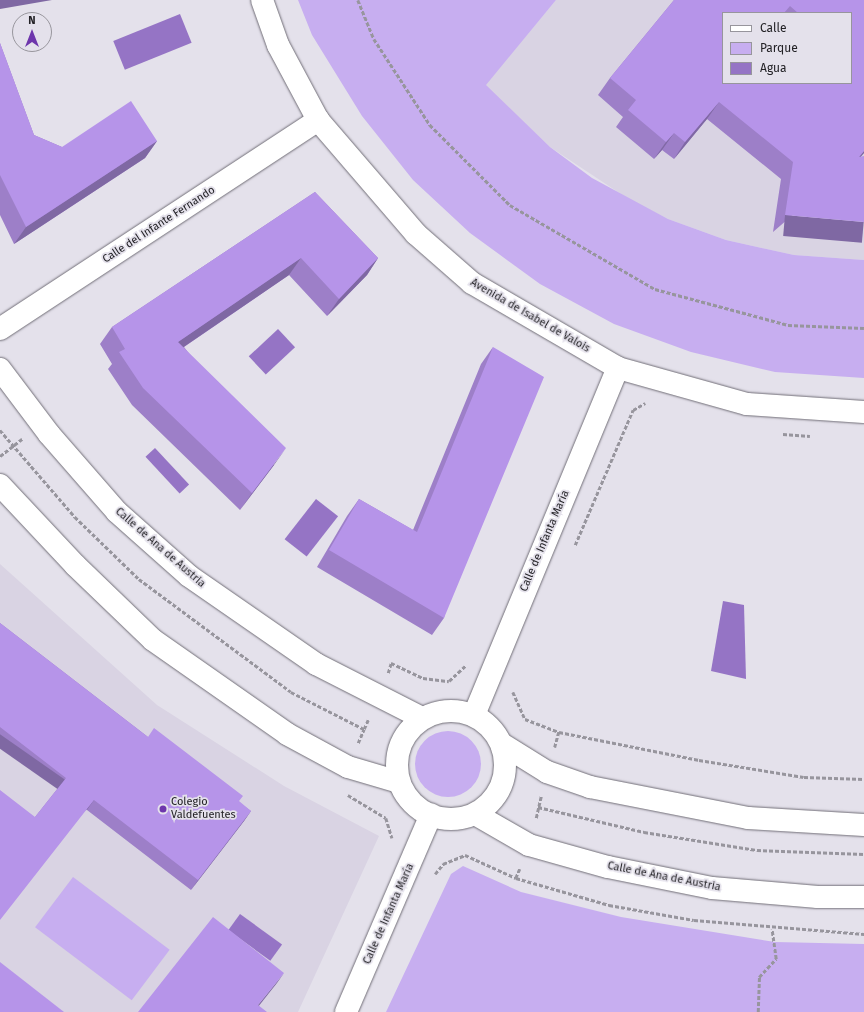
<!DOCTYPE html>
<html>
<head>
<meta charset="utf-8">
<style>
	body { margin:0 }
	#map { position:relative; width:864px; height:1012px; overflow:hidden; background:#e4e1eb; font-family:"Fira Sans",sans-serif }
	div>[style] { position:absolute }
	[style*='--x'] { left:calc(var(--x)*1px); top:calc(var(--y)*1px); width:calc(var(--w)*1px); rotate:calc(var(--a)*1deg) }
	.built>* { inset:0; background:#d9d3e3 }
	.green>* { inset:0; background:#c7aef0; transform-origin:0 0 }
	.round { border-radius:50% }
	.water>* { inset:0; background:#9574c5; transform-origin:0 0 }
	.path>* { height:2.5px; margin-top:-1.25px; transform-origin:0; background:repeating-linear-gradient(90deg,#97959d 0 4px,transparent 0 6px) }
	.roads { filter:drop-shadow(0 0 1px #716e77) drop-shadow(0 0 1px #716e77) }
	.minor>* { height:22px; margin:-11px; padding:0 11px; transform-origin:11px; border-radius:11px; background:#fff }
	.minor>.ring { margin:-11px; padding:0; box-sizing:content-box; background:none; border:22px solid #fff; border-radius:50% }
	.wall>* { inset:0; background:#9d7fc8 }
	.shaded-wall>* { inset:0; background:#7f68a3; transform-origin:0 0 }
	.building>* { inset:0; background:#b694e9 }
	.dots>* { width:11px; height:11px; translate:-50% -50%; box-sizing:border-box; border:2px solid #e4e1eb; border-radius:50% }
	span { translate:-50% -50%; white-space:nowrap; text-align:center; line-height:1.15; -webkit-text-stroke:3.5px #e4e1eb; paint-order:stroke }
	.street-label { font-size:11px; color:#232226 }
	.poi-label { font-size:11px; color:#232226 }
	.left { translate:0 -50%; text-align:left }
	.legend { position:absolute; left:722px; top:12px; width:130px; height:72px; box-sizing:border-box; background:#e4e1eb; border:1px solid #97959c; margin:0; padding:5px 7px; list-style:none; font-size:12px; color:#232226 }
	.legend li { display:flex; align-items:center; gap:8px; height:20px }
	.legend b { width:20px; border:1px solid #97959c }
	.north { position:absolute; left:12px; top:12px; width:40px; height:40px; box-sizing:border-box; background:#e4e1eb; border:1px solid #97959c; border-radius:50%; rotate:0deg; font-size:11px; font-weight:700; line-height:16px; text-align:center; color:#232226 }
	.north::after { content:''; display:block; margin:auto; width:14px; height:18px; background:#6e36ac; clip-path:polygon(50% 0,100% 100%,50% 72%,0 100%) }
</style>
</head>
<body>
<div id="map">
	<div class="built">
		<div style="clip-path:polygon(evenodd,556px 0,864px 0,864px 260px,794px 255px,726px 240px,668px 219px,630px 200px,550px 147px,485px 85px,556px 0,723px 13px,851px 13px,851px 83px,723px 83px,723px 13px)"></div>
		<div style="clip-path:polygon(0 564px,157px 705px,284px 786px,379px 836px,298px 1012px,0 1012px)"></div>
	</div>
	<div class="green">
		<div style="clip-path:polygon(298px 0,556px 0,486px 85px,550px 147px,592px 178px,668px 219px,726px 240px,794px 255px,864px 260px,864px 378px,775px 372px,691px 352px,614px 324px,540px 284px,470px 233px,413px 180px,362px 116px,312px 35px)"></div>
		<div class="round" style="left:415px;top:731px;width:66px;height:66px"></div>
		<div style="clip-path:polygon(463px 866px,521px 892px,621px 917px,775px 942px,864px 944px,864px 1012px,386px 1012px,451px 874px)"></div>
		<div style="left:73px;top:877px;width:121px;height:63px;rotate:37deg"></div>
	</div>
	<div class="water">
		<div style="left:180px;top:14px;width:31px;height:72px;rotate:68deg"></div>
		<div style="left:278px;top:329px;width:25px;height:40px;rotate:47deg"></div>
		<div style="left:155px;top:448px;width:50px;height:13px;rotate:47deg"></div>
		<div style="left:316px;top:499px;width:28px;height:51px;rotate:38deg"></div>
		<div style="clip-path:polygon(723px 601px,744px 605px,746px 679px,711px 671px)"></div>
		<div style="left:240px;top:914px;width:52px;height:20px;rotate:36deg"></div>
	</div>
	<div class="path">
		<div style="--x:358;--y:0;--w:42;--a:67.7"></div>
		<div style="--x:374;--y:39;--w:103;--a:56.9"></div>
		<div style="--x:430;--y:125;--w:113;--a:45"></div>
		<div style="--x:510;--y:205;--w:168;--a:30.1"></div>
		<div style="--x:655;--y:289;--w:138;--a:15.1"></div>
		<div style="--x:788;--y:325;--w:76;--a:2.3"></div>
		<div style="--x:0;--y:430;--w:115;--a:49.2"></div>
		<div style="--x:75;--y:517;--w:89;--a:44.1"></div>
		<div style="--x:139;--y:579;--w:189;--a:36.6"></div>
		<div style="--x:291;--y:692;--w:82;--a:26.9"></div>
		<div style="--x:364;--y:729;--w:10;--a:-66"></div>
		<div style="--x:783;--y:434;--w:27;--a:4"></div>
		<div style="--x:0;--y:456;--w:28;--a:-38"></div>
		<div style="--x:575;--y:545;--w:147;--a:-66.8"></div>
		<div style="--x:633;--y:410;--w:14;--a:-30"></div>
		<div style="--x:388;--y:673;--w:10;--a:-73"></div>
		<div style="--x:391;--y:663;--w:35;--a:25"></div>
		<div style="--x:423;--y:678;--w:26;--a:7"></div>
		<div style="--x:449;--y:681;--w:22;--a:-43"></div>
		<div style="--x:513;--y:692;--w:30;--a:66"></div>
		<div style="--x:525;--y:719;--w:36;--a:21"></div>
		<div style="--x:559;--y:732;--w:16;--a:105"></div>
		<div style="--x:559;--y:732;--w:143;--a:11.3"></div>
		<div style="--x:699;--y:760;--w:106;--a:9.2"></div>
		<div style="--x:804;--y:777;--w:60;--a:1.9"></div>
		<div style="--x:358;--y:743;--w:15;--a:-67"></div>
		<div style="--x:348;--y:795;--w:44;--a:31.2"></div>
		<div style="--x:386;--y:818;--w:21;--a:73"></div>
		<div style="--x:538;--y:807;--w:109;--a:13.3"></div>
		<div style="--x:644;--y:832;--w:114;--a:9.1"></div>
		<div style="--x:757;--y:850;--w:107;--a:2.1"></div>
		<div style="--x:536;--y:818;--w:23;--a:-77"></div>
		<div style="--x:520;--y:869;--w:10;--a:114"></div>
		<div style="--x:516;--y:878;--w:97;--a:16.2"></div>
		<div style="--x:609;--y:905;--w:86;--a:10"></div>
		<div style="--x:694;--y:920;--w:171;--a:4.7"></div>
		<div style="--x:435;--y:874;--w:13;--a:-51"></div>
		<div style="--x:443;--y:864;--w:24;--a:-22"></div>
		<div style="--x:465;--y:855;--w:56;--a:24.3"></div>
		<div style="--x:758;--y:1012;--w:35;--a:-88"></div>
		<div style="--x:759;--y:977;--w:25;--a:-47"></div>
		<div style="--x:776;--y:959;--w:30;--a:-98"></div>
	</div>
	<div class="roads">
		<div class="minor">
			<div style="--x:262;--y:0;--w:48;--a:70.4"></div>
			<div style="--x:278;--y:45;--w:85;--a:61.9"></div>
			<div style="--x:318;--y:120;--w:150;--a:49.3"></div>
			<div style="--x:416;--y:234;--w:74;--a:41.2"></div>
			<div style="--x:472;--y:283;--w:169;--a:30.2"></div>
			<div style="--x:618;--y:368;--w:134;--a:15.6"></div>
			<div style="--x:747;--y:404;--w:117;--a:3.9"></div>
			<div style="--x:0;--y:329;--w:381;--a:-33.3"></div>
			<div style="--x:0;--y:369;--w:81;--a:53"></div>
			<div style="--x:49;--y:434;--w:103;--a:48.9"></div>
			<div style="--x:117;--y:512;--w:96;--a:41.6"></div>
			<div style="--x:189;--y:576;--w:155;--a:34.7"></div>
			<div style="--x:316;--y:664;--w:119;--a:27"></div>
			<div style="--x:0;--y:485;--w:110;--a:46.8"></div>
			<div style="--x:75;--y:565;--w:108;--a:43.9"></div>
			<div style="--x:153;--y:640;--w:164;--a:35"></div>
			<div style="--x:287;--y:734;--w:69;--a:28.4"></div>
			<div style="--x:348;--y:767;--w:53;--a:16.4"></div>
			<div class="ring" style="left:397px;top:711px;width:86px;height:86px"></div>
			<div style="--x:474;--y:715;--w:376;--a:-67.5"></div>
			<div style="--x:502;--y:744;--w:53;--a:31.9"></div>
			<div style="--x:547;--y:772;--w:46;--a:19.2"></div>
			<div style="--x:590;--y:787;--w:161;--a:11.1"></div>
			<div style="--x:748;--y:818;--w:116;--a:3.5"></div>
			<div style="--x:475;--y:814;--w:62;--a:29.9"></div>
			<div style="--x:529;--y:845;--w:82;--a:15.6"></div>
			<div style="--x:608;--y:867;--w:106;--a:11.4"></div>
			<div style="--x:712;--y:888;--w:106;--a:4.9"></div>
			<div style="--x:818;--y:897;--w:46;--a:0"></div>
			<div style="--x:346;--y:1012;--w:215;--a:-66.7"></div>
		</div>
	</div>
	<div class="wall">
		<div style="clip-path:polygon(evenodd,674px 0,864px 0,864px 153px,773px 232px,781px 179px,707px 119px,674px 159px,662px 150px,654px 159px,616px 127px,623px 117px,598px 95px,610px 78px,674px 0,723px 13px,851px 13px,851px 83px,723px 83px,723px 13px)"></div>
		<div style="clip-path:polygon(0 43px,34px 135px,62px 147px,157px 141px,145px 158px,14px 244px,0 215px)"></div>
		<div style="clip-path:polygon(315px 192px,378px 258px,367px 275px,327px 316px,289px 275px,184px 347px,274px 465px,240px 510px,132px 405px,108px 369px,112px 364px,100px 344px,112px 327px)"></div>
		<div style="clip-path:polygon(493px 347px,444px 618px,432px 635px,317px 567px,347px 516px,359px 499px,413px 530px,481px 364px)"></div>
		<div style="clip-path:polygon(0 623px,148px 737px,251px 811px,244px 821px,191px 890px,87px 810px,35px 817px,58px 788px,0 743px)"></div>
	</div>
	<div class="shaded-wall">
		<div style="clip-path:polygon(0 0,52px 0,0 9px)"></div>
		<div style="clip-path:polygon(719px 102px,707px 119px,674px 159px,685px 142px)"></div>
		<div style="clip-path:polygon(674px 133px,662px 150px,654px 159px,666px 142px)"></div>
		<div style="clip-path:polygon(157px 141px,145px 158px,14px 244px,26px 227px)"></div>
		<div style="clip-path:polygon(864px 151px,864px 153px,847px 174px,859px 157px)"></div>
		<div style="left:785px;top:215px;width:79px;height:21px;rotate:5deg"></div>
		<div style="clip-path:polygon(301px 258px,289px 275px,166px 359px,178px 342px)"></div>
		<div style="clip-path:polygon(378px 258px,367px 275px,327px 316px,339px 299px)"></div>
		<div style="clip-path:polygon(286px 448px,274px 465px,240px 510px,252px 493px)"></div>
		<div style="left:94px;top:800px;width:12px;height:152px;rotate:125deg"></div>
		<div style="clip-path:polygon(251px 811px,244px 821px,191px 890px,198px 880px)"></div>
		<div style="clip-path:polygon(284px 973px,277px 983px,254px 1012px,258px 1005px)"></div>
	</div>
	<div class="building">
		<div style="clip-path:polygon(evenodd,674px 0,864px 0,864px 151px,859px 157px,864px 156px,864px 222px,785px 215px,793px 162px,719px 102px,685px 142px,674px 133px,666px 142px,628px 110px,636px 100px,610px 78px,674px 0,790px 6px,798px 13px,851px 13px,851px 83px,723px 83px,723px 13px,784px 13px,790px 6px)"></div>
		<div style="clip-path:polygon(0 43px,34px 135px,62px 147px,131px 101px,157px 141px,26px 227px,0 175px)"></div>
		<div style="clip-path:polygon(315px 192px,378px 258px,339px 299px,301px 258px,178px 342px,286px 448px,252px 493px,143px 388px,119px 352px,125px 349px,112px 327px)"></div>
		<div style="clip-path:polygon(493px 347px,544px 377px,444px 618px,329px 550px,359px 499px,417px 532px)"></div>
		<div style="clip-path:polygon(0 623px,148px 737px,154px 728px,243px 796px,239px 801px,251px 811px,198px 880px,94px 800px,0 920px,0 790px,35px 817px,66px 778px,0 727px)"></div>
		<div style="clip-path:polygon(213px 917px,284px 973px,258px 1005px,267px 1012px,138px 1012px)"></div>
		<div style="clip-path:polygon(0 962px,64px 1012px,0 1012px)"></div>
	</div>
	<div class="dots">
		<div style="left:163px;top:809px;background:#6e36ac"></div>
	</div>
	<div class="street-label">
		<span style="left:159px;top:225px;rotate:-33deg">Calle del Infante Fernando</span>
		<span style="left:530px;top:316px;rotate:30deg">Avenida de Isabel de Valois</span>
		<span style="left:545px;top:541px;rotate:-67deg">Calle de Infanta María</span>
		<span style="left:160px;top:548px;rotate:41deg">Calle de Ana de Austria</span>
		<span style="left:664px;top:877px;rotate:11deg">Calle de Ana de Austria</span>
		<span style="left:389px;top:914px;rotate:-66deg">Calle de Infanta María</span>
	</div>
	<div class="poi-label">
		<span class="left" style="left:171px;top:809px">Colegio<br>Valdefuentes</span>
	</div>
	<ul class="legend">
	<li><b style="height:5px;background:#fff"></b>Calle</li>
	<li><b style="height:11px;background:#c7aef0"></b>Parque</li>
	<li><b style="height:11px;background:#9574c5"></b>Agua</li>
	</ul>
	<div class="north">N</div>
</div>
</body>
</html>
